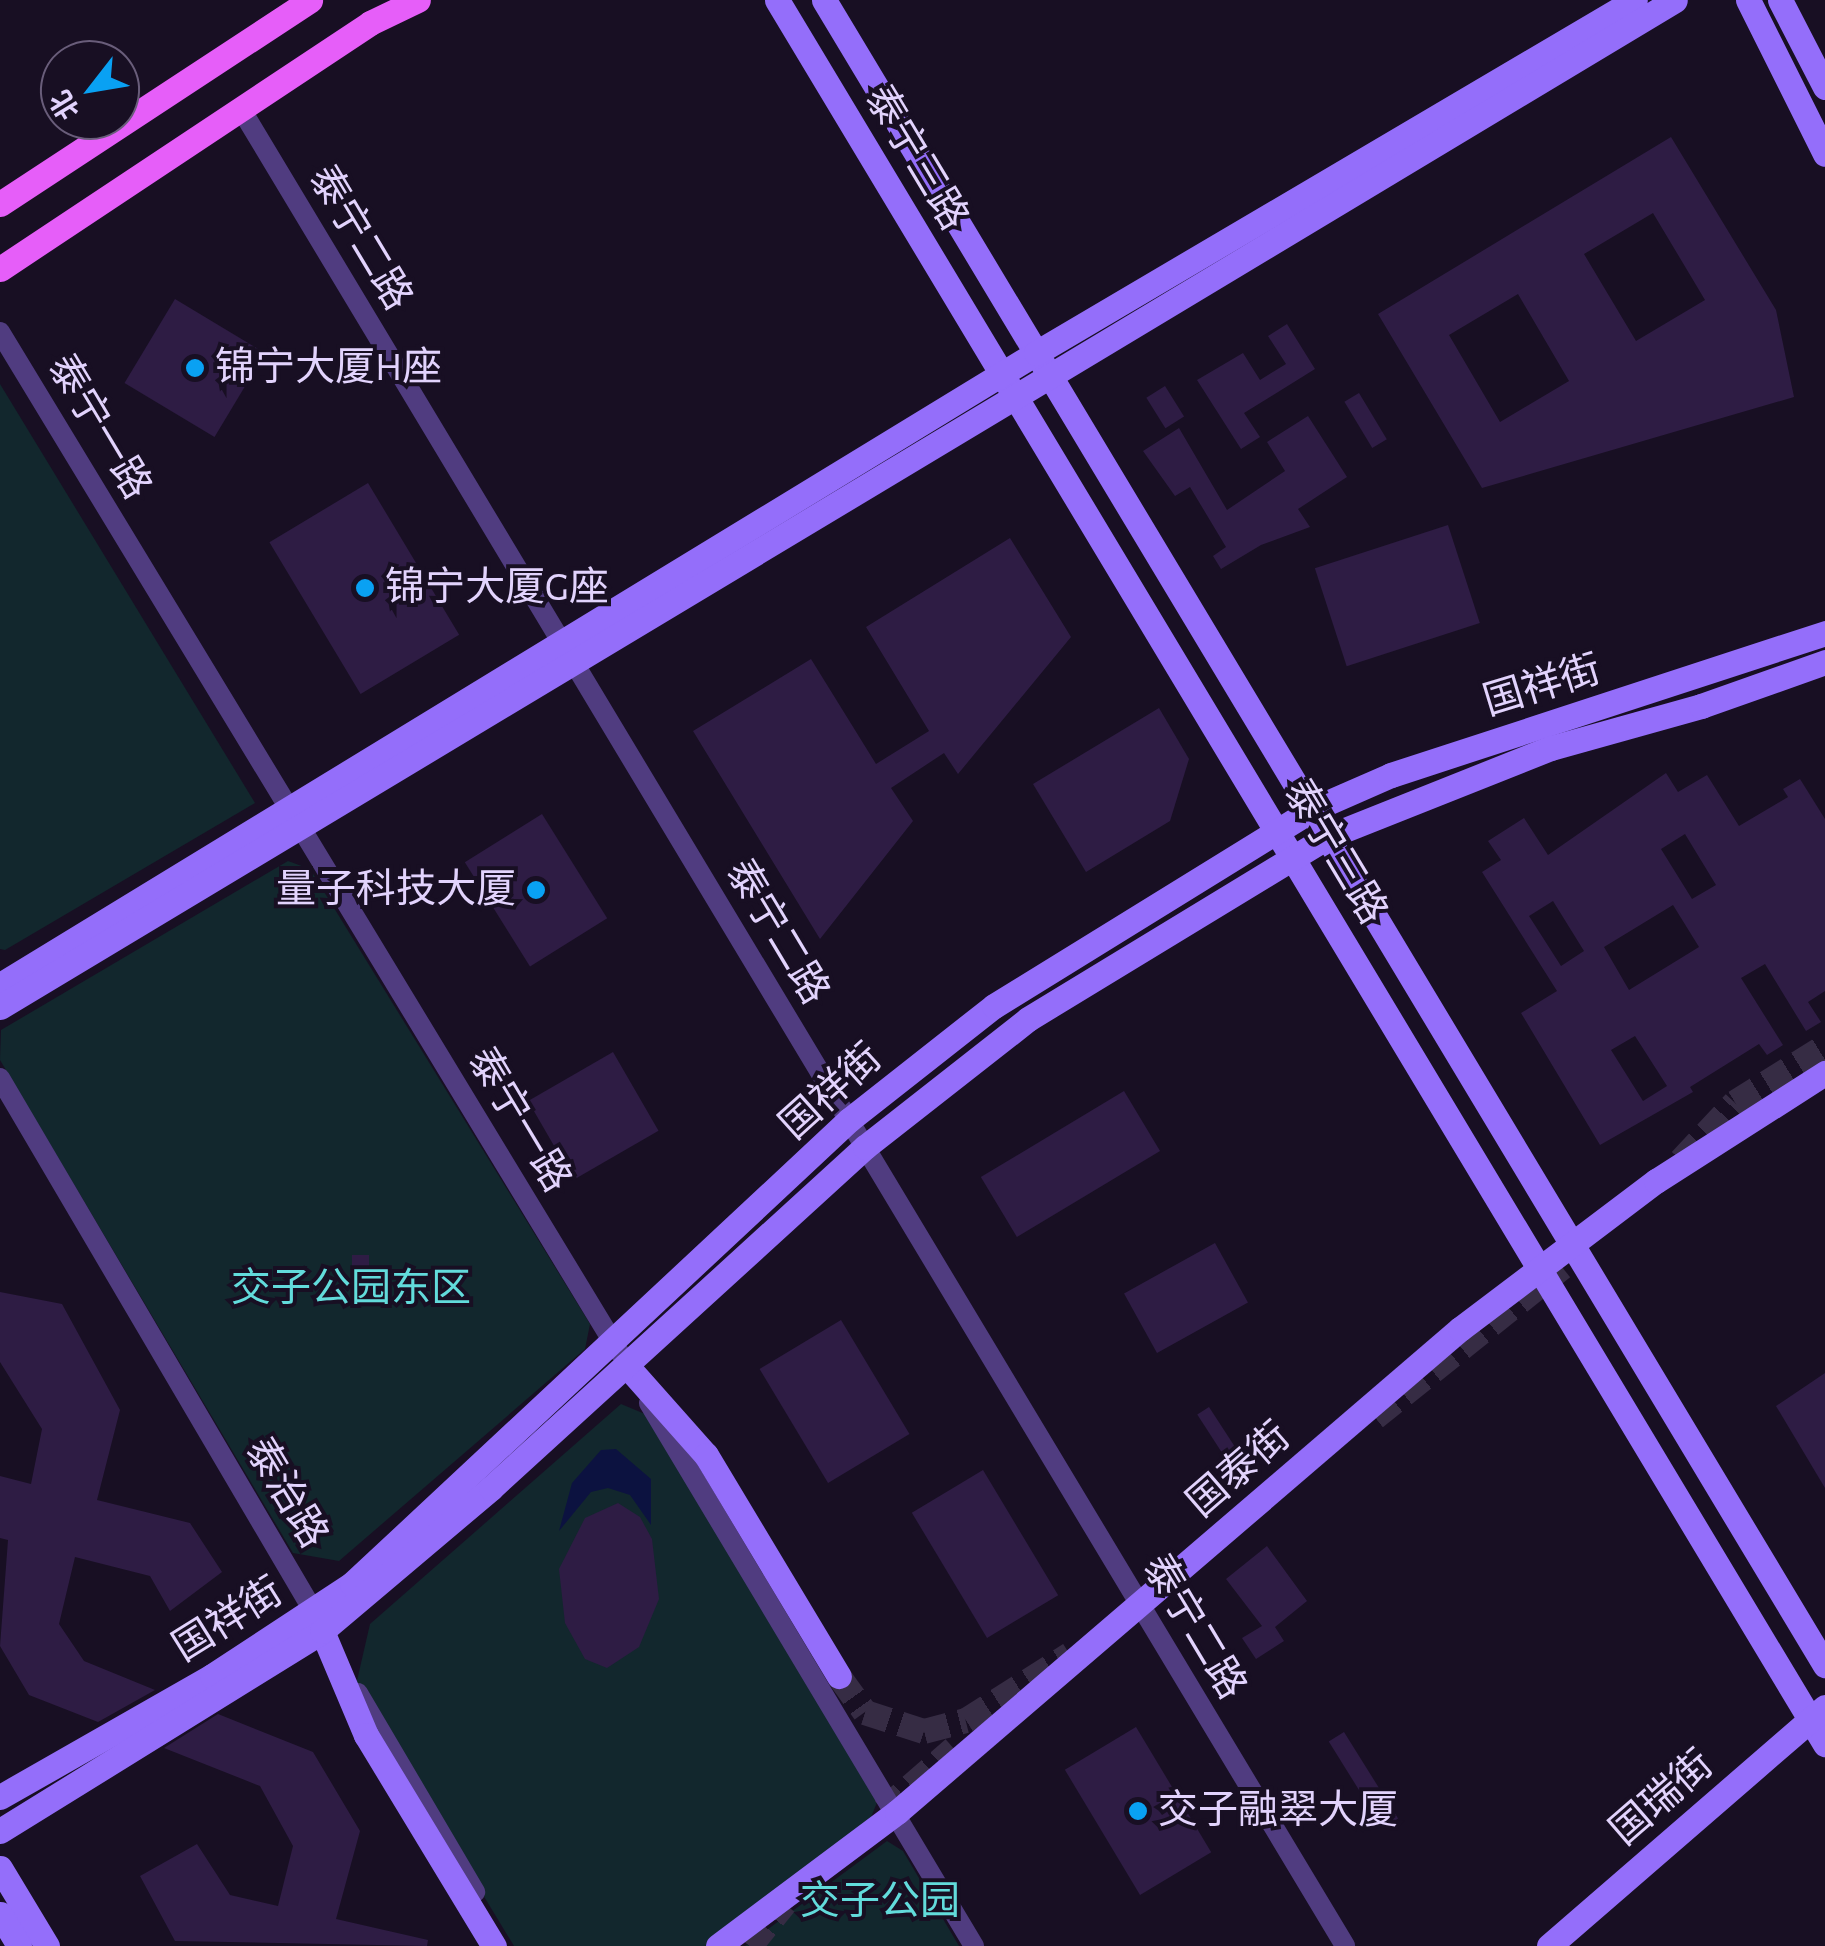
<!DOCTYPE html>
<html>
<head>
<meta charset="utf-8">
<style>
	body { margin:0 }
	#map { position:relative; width:1825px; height:1946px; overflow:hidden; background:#180f23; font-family:"Alegreya Sans","Noto Sans SC",sans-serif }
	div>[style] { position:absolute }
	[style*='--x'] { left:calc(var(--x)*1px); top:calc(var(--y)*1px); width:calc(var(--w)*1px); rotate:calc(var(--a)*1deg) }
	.green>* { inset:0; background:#12272d }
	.water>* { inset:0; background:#0c1240 }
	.building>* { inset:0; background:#2e1c44; transform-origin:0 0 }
	.secondary-tunnel>* { height:25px; margin-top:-12.5px; transform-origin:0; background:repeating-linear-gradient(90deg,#362c44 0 25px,transparent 0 37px) }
	.street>* { height:20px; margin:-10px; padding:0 10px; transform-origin:10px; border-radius:10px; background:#503c80 }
	.secondary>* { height:25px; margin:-12.5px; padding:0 12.5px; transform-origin:12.5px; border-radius:12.5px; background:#946efa }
	.primary>* { height:25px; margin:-12.5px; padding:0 12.5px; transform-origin:12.5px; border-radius:12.5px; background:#e65ef9 }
	.dots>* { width:28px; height:28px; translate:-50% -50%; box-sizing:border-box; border:5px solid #180f23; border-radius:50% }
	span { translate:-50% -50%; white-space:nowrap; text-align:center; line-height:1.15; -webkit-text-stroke:8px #180f23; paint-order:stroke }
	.street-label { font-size:40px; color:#e2d3fd }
	.poi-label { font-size:40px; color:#e2d3fd }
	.left { translate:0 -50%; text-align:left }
	.right { translate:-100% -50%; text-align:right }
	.park-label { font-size:40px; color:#62dbdb }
	.north { position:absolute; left:40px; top:40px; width:100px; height:100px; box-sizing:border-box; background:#180f23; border:2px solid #695d7a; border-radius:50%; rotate:239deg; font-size:28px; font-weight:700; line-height:40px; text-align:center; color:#e2d3fd }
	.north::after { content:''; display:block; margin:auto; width:35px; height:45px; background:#09a1f3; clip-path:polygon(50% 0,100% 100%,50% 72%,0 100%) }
</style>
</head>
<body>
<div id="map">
	<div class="green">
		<div style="clip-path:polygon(0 384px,255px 803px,5px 950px,0 949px)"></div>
		<div style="clip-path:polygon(288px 861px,310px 869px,590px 1324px,585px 1349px,339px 1561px,293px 1553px,0 1060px,1px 1030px)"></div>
		<div style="clip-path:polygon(621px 1404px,645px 1414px,881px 1793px,871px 1817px,710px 1946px,514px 1946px,356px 1685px,370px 1624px)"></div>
		<div style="clip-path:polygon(887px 1841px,903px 1851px,959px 1946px,745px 1946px)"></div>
	</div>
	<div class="water">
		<div style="clip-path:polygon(616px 1449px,651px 1479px,651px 1525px,630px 1495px,608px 1488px,591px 1492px,559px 1531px,572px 1483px,601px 1450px)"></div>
	</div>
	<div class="building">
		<div style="clip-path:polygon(evenodd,1671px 137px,1776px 310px,1794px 397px,1482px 488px,1378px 314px,1671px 137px,1653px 213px,1705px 300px,1636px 341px,1584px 254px,1653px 213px,1671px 137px,1518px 294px,1569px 381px,1500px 422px,1449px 335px,1518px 294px)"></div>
		<div style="left:175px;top:299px;width:105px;height:98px;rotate:31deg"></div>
		<div style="clip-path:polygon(1287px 324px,1315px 369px,1244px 413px,1260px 437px,1241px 449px,1197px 380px,1243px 353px,1260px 380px,1286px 364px,1268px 336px)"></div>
		<div style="left:1165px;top:386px;width:36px;height:22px;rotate:58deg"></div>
		<div style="left:1359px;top:393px;width:54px;height:17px;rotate:59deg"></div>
		<div style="clip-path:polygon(1308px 416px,1347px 477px,1298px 509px,1310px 527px,1261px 545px,1221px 569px,1213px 556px,1226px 547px,1190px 487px,1175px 496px,1143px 451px,1179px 428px,1227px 510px,1285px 471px,1267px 442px)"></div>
		<div style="left:368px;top:483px;width:177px;height:115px;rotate:59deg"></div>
		<div style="left:1448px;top:525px;width:103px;height:140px;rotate:72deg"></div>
		<div style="clip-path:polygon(1010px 538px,1071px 637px,958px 774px,944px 753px,891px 788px,913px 821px,820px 939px,693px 731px,811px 659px,876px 764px,929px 731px,866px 627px)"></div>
		<div style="clip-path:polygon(1159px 708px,1189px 759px,1170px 821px,1086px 872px,1033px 784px)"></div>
		<div style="clip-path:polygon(evenodd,1666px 773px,1678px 792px,1707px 775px,1739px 826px,1788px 797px,1783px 789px,1800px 779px,1825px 819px,1825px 991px,1808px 1002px,1821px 1022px,1806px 1031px,1765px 964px,1741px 978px,1783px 1045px,1767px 1055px,1759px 1044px,1690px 1087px,1693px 1092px,1600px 1145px,1521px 1013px,1557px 991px,1482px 872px,1501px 860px,1488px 841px,1524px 818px,1548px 855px,1666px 773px,1685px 834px,1716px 885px,1692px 899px,1661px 849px,1685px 834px,1666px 773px,1553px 901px,1584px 951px,1561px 966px,1529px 916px,1553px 901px,1666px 773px,1673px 905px,1699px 947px,1629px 990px,1604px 947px,1673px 905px,1666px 773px,1635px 1036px,1667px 1086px,1643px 1101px,1611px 1050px,1635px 1036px)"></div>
		<div style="left:542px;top:814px;width:123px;height:91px;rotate:58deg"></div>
		<div style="left:613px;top:1052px;width:91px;height:98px;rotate:60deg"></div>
		<div style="left:1124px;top:1091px;width:70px;height:167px;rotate:59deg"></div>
		<div style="left:1215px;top:1243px;width:68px;height:104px;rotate:61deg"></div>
		<div style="clip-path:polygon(352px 1255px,369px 1255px,369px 1269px,388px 1270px,387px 1290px,363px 1289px,363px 1272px,352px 1272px)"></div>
		<div style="clip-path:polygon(0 1292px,62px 1304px,120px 1410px,97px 1500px,190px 1523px,222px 1572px,170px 1611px,150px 1576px,75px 1557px,59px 1624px,84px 1661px,155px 1690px,98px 1722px,29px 1695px,0 1646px,8px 1540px,0 1538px,0 1476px,31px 1484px,42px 1429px,0 1362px)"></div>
		<div style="left:841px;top:1320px;width:133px;height:95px;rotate:59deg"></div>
		<div style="clip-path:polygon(1825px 1373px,1825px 1488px,1776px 1406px)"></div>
		<div style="left:1209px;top:1407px;width:49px;height:14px;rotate:57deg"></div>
		<div style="left:983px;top:1470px;width:146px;height:83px;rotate:59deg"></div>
		<div style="clip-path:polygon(618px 1503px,640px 1517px,652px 1539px,659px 1599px,639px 1647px,607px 1668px,585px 1659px,565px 1623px,559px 1569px,585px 1518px)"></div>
		<div style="clip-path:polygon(1267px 1546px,1307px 1601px,1275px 1627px,1284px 1641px,1256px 1659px,1242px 1638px,1262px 1626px,1226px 1579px)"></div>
		<div style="clip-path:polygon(218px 1714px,313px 1752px,360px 1831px,336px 1919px,428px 1940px,427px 1946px,175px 1941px,140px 1876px,197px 1844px,230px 1895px,278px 1906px,293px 1846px,260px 1786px,164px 1748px)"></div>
		<div style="left:1136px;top:1727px;width:146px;height:83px;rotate:59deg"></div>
		<div style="left:1344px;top:1732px;width:102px;height:18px;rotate:58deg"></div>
	</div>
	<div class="secondary-tunnel">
		<div style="--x:1681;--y:1160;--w:79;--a:-47"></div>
		<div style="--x:1735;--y:1102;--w:106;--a:-31.9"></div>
		<div style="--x:1375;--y:1417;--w:240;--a:-38.7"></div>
		<div style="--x:839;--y:1676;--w:44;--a:54.2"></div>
		<div style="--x:865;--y:1712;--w:62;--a:17.9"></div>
		<div style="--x:924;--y:1731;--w:43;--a:-14.7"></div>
		<div style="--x:966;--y:1720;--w:123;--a:-32.4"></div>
		<div style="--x:883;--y:1810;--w:94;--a:-41.1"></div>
		<div style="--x:750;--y:1946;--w:55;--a:-50.9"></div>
	</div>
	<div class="street">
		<div style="--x:241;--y:109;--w:2143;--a:58.99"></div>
		<div style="--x:0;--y:332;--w:1193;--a:58.75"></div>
		<div style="--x:0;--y:1078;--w:628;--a:59.55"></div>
		<div style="--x:649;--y:1403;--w:633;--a:59.1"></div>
		<div style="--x:358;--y:1693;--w:231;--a:59.5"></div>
	</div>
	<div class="secondary">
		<div style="--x:777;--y:0;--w:2035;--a:59"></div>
		<div style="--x:824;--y:0;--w:1943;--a:58.99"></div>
		<div style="--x:1748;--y:0;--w:172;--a:63.4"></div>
		<div style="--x:1780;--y:0;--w:98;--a:62.7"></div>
		<div style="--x:0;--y:985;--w:1214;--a:-31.38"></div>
		<div style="--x:1036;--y:353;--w:695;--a:-30.51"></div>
		<div style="--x:0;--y:1007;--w:1954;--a:-31.01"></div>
		<div style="--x:626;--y:1365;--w:120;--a:48.4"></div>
		<div style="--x:706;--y:1455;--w:258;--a:59"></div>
		<div style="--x:322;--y:1631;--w:113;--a:67.1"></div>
		<div style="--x:366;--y:1735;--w:247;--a:58.8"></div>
		<div style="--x:0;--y:1797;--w:244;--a:-29.7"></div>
		<div style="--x:212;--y:1676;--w:168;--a:-33.3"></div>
		<div style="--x:352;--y:1584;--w:680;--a:-43.03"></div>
		<div style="--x:849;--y:1120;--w:184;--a:-38.2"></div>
		<div style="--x:994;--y:1006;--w:373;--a:-31.7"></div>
		<div style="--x:1311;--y:810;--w:87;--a:-23.6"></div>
		<div style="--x:1391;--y:775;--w:457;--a:-18.1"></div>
		<div style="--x:0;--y:1831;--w:379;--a:-31.8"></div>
		<div style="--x:322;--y:1631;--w:221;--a:-40.2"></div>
		<div style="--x:491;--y:1488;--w:506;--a:-42.36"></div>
		<div style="--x:865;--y:1147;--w:207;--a:-38.1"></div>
		<div style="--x:1028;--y:1019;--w:350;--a:-31.3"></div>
		<div style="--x:1327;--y:837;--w:241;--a:-21.7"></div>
		<div style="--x:1551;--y:748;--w:156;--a:-15.6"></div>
		<div style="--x:1701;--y:706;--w:132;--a:-19.5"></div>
		<div style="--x:0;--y:1868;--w:91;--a:58.9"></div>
		<div style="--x:0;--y:1914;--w:37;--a:59"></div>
		<div style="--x:718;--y:1946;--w:224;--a:-36.8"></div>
		<div style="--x:897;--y:1812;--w:742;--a:-40.63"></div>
		<div style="--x:1460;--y:1329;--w:246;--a:-37.1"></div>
		<div style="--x:1656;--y:1181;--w:201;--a:-32.6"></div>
		<div style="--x:1549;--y:1946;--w:365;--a:-40.9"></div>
	</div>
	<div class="primary">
		<div style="--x:0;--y:204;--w:371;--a:-33.3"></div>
		<div style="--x:0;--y:269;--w:444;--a:-33.6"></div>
		<div style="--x:370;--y:23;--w:53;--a:-25.6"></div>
	</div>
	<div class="dots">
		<div style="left:195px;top:368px;background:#09a1f3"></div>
		<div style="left:365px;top:588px;background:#09a1f3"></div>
		<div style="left:536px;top:890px;background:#09a1f3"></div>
		<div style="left:1138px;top:1811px;background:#09a1f3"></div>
	</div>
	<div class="street-label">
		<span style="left:916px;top:158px;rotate:59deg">泰宁三路</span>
		<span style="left:360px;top:238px;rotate:59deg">泰宁二路</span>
		<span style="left:99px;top:427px;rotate:59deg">泰宁一路</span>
		<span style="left:1542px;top:686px;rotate:-17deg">国祥街</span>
		<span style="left:1335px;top:852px;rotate:59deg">泰宁三路</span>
		<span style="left:777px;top:932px;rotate:59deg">泰宁二路</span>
		<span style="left:831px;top:1092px;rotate:-42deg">国祥街</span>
		<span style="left:519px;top:1120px;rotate:59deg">泰宁一路</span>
		<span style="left:1239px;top:1470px;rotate:-41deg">国泰街</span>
		<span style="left:286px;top:1493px;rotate:59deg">泰治路</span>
		<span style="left:228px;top:1620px;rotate:-32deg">国祥街</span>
		<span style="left:1194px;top:1627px;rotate:59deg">泰宁二路</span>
		<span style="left:1662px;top:1798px;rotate:-41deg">国瑞街</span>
	</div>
	<div class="poi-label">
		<span class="left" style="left:215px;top:368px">锦宁大厦H座</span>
		<span class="left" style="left:385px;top:588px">锦宁大厦G座</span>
		<span class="right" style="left:516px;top:890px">量子科技大厦</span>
		<span class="left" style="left:1158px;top:1811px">交子融翠大厦</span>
	</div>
	<div class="park-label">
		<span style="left:351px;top:1289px">交子公园东区</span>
		<span style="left:880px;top:1902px">交子公园</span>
	</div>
	<div class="north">北</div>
</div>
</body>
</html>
